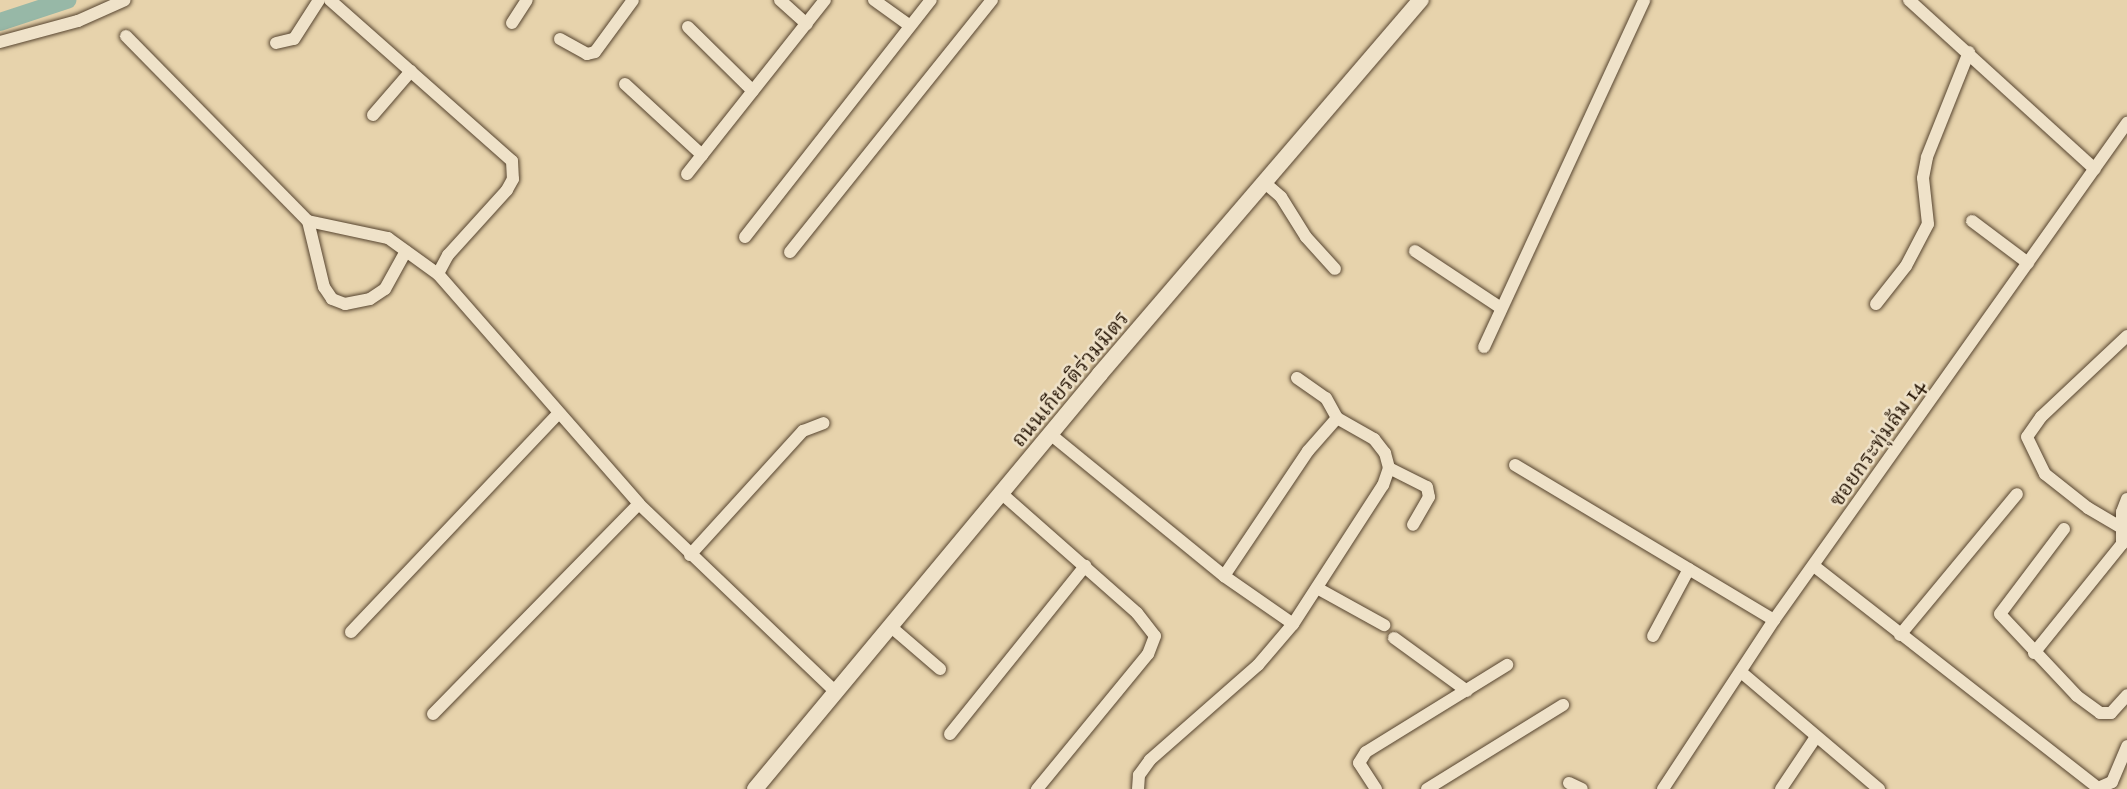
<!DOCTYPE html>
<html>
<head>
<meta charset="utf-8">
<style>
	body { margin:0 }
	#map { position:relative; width:2127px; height:789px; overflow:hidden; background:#e7d3ac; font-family:"IM FELL Great Primer","Noto Serif Thai",serif }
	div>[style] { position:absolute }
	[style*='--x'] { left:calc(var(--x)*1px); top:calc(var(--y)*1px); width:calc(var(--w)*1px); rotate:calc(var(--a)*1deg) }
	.canal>* { height:18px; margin:-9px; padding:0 9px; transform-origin:9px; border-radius:9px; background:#97b8a7 }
	.roads { filter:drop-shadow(0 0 2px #56442f) drop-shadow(0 0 2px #56442f) }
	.minor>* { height:12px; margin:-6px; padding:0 6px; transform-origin:6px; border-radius:6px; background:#efe2c9 }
	.tertiary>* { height:16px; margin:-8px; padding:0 8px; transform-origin:8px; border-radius:8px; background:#efe2c9 }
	span { translate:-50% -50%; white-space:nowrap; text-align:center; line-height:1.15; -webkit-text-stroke:5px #efe2c9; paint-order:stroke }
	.street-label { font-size:21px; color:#261505 }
</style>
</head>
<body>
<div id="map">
	<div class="canal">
		<div style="--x:0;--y:22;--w:71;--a:-18.2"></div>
	</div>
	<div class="roads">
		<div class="minor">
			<div style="--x:330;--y:0;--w:243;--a:41.5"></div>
			<div style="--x:512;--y:161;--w:18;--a:87"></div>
			<div style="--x:513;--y:179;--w:13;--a:119"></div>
			<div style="--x:507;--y:190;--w:88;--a:132.2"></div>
			<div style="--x:448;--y:255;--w:21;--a:118"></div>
			<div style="--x:438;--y:274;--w:305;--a:48.8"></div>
			<div style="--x:780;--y:0;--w:36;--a:42"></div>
			<div style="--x:874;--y:0;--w:44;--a:35.8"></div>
			<div style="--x:1909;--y:0;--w:251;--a:42.3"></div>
			<div style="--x:512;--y:23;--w:27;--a:-57"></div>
			<div style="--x:688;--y:27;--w:91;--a:44.6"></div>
			<div style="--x:126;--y:36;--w:260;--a:45.5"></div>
			<div style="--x:308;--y:221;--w:82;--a:12"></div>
			<div style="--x:388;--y:238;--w:62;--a:35.8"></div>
			<div style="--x:560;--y:39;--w:31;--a:29"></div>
			<div style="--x:587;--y:54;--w:8;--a:-14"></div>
			<div style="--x:595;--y:52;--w:64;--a:-53.8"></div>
			<div style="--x:0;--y:42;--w:81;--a:-15.1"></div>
			<div style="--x:78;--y:21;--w:51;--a:-24.1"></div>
			<div style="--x:276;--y:43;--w:18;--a:-13"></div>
			<div style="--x:294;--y:39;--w:46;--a:-57.3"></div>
			<div style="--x:625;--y:84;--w:105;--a:42.7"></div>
			<div style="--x:373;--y:115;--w:58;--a:-49.2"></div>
			<div style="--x:687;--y:174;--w:222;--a:-51.6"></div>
			<div style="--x:1265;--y:183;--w:21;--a:41"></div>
			<div style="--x:1281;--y:197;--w:47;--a:58"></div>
			<div style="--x:1306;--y:237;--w:43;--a:47.8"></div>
			<div style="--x:308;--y:221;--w:68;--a:76.4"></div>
			<div style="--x:324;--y:287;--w:14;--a:56"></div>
			<div style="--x:332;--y:299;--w:14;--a:21"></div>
			<div style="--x:345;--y:304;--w:25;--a:-11"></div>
			<div style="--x:370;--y:299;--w:18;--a:-34"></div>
			<div style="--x:385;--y:289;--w:43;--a:-61.1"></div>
			<div style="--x:1972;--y:221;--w:70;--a:36.9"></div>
			<div style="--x:745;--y:237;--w:301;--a:-51.9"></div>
			<div style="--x:1415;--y:251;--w:103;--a:33.5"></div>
			<div style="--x:790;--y:252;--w:323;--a:-51.3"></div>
			<div style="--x:1876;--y:304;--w:48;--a:-51.7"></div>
			<div style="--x:1906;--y:266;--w:47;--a:-62.4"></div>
			<div style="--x:1928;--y:224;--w:46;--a:-96.2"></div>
			<div style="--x:1923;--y:178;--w:21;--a:-79"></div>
			<div style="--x:1927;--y:157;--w:113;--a:-68.2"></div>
			<div style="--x:2127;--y:336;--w:118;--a:136.7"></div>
			<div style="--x:2041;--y:417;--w:24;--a:125"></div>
			<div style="--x:2027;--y:437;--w:41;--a:64.1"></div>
			<div style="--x:2045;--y:474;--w:55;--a:38.3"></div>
			<div style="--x:2088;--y:508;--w:45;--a:30.5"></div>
			<div style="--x:1484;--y:347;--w:382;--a:-65.2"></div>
			<div style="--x:1297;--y:378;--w:35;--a:35"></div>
			<div style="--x:1326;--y:398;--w:23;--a:61"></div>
			<div style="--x:1050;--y:434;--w:225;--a:39.2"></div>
			<div style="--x:1224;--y:576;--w:84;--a:34.8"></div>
			<div style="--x:1293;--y:624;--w:54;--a:130.5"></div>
			<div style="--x:1258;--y:665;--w:144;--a:138.7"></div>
			<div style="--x:1150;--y:760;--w:19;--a:126"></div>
			<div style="--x:1139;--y:775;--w:14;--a:94"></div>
			<div style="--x:1515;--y:465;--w:302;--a:30.9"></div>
			<div style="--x:1389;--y:468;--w:42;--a:26.6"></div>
			<div style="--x:1427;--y:487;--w:10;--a:79"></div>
			<div style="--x:1429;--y:497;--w:32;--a:120"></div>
			<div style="--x:1001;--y:493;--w:181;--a:41.4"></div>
			<div style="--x:1137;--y:613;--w:29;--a:52"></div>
			<div style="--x:1155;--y:636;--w:19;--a:111"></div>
			<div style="--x:1148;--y:654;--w:175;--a:129.4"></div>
			<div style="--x:2064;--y:529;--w:106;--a:127"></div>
			<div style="--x:2000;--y:614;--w:112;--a:46.8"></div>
			<div style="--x:2077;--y:696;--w:29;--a:36"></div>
			<div style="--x:2100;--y:713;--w:11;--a:0"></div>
			<div style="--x:2111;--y:713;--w:24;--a:-48"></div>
			<div style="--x:690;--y:555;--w:168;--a:-47.7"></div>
			<div style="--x:803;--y:431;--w:22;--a:-21"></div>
			<div style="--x:1814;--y:566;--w:360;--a:38"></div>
			<div style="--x:2098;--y:788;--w:15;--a:-23"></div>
			<div style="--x:2112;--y:782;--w:39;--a:-67"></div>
			<div style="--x:1224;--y:576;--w:151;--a:-56.1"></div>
			<div style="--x:1308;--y:451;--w:44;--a:-48.7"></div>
			<div style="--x:1337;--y:418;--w:43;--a:29.6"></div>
			<div style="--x:1374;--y:439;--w:18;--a:52"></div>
			<div style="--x:1385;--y:453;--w:16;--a:75"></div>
			<div style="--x:1389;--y:468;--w:18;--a:109"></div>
			<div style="--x:1383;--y:485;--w:166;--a:122.9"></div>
			<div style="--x:1317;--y:588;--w:77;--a:28.9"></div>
			<div style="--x:890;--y:626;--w:66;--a:40.7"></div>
			<div style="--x:351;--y:632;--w:299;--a:-46.5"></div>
			<div style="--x:1900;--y:635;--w:183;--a:-50.3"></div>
			<div style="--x:1653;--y:636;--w:76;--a:-61.8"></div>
			<div style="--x:1394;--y:638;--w:90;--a:36"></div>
			<div style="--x:2034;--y:653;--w:140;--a:-51.1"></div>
			<div style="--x:2122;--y:544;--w:32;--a:-90"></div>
			<div style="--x:2122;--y:512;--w:14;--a:-69"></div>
			<div style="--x:1741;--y:672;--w:181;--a:40.3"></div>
			<div style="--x:433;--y:714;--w:294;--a:-45.6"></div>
			<div style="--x:639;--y:504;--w:272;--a:43.7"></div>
			<div style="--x:950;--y:734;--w:216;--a:-51.2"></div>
			<div style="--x:1569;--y:783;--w:14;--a:25"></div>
			<div style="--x:1376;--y:789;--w:31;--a:-123"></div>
			<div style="--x:1359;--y:763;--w:13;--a:-58"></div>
			<div style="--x:1366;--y:752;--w:166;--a:-31.7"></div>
			<div style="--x:1427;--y:789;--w:160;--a:-31.7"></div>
			<div style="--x:1663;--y:789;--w:202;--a:-56.7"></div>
			<div style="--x:1774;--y:620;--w:610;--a:-54.62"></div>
			<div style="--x:1781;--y:789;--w:63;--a:-56.1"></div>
		</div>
		<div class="tertiary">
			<div style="--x:755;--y:789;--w:540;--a:-50.26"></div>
			<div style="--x:1100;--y:374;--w:493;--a:-49.4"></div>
		</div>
	</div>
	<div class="street-label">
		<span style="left:1070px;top:379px;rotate:-50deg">ถนนเกียรติร่วมมิตร</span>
		<span style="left:1877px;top:443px;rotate:-55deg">ซอยกระทุ่มล้ม 14</span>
	</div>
</div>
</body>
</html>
